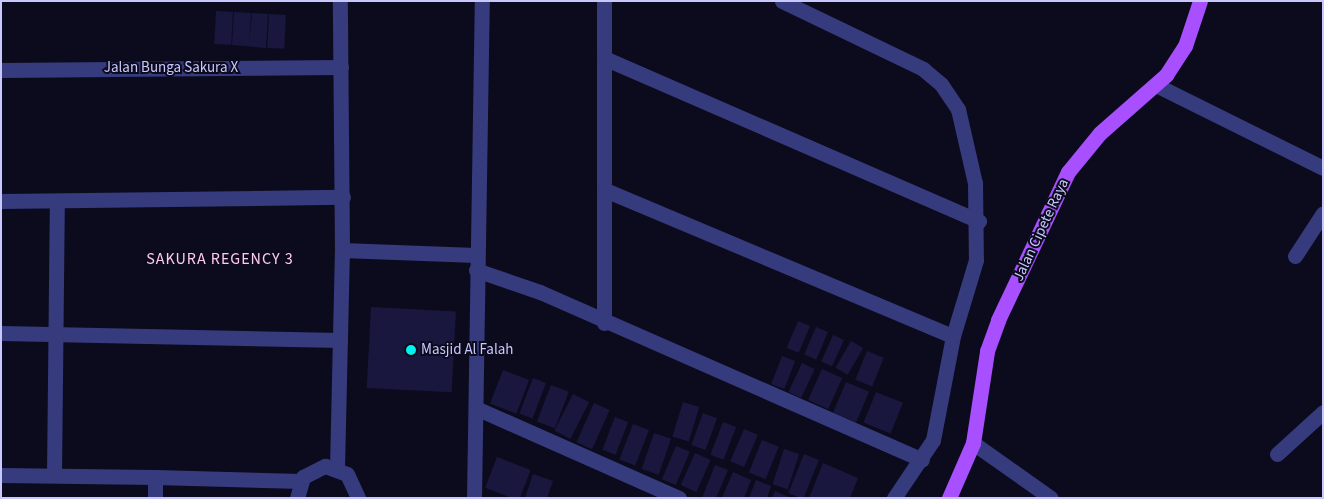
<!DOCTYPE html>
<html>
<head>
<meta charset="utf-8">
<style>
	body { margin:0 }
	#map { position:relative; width:1324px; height:499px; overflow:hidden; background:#0c0b1d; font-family:"Source Sans 3",sans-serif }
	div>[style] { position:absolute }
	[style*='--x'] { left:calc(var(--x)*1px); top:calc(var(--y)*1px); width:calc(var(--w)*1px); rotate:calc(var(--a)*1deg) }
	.building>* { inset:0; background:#1a173e; transform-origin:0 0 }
	.minor>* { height:15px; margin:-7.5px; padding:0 7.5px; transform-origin:7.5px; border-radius:7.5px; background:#353b7d }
	.major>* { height:15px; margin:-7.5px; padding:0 7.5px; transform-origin:7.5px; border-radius:7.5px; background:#a84fff }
	.dots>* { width:14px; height:14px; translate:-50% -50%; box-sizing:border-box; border:2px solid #0c0b1d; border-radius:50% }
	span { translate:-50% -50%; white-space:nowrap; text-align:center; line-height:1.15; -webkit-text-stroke:4px #0c0b1d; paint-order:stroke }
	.street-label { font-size:15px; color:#c8c8ff }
	.poi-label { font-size:15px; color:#c8c8ff }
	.left { translate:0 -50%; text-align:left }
	.neighbourhood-label { font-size:16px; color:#ffcaf2; letter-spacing:1px }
	.frame { position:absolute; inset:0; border:2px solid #c8c8ff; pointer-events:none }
</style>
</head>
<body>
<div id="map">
	<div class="building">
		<div style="left:216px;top:11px;width:17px;height:33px;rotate:3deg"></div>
		<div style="clip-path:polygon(234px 12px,251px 13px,249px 44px,252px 13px,268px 14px,266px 48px,232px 45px)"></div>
		<div style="left:269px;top:14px;width:17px;height:34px;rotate:3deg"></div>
		<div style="left:371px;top:307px;width:85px;height:81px;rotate:3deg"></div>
		<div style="left:798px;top:321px;width:13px;height:29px;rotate:23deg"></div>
		<div style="left:816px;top:327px;width:13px;height:30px;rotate:23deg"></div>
		<div style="left:833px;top:335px;width:12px;height:29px;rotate:24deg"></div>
		<div style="left:851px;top:341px;width:14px;height:31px;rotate:30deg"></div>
		<div style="left:867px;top:351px;width:18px;height:31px;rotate:22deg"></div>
		<div style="left:782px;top:356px;width:14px;height:30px;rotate:21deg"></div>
		<div style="left:802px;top:363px;width:14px;height:32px;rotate:25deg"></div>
		<div style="left:822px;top:369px;width:22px;height:34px;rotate:24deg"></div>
		<div style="left:503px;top:370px;width:28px;height:36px;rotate:21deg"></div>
		<div style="left:533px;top:378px;width:14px;height:38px;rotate:21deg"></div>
		<div style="left:846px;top:382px;width:25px;height:33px;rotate:23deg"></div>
		<div style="left:551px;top:385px;width:19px;height:39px;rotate:21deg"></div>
		<div style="left:876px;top:392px;width:29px;height:33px;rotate:22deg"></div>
		<div style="left:573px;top:394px;width:18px;height:41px;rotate:27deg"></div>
		<div style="left:683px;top:402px;width:17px;height:36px;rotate:17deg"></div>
		<div style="left:594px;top:403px;width:17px;height:43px;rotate:24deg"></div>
		<div style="left:703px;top:413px;width:15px;height:34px;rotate:20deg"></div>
		<div style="left:615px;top:417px;width:14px;height:35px;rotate:21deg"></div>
		<div style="left:723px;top:422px;width:14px;height:35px;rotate:21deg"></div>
		<div style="left:633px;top:424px;width:17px;height:38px;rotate:21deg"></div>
		<div style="left:744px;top:429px;width:15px;height:35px;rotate:23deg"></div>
		<div style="left:654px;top:433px;width:18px;height:38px;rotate:19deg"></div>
		<div style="left:762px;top:440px;width:18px;height:35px;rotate:22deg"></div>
		<div style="left:676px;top:446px;width:15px;height:36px;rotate:23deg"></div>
		<div style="left:784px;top:449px;width:16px;height:37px;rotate:18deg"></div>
		<div style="left:695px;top:453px;width:17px;height:35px;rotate:24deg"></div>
		<div style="left:804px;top:454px;width:16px;height:42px;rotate:22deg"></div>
		<div style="left:497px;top:457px;width:36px;height:33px;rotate:21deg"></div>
		<div style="clip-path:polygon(823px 463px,858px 478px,850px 498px,809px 498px)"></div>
		<div style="clip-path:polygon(715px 465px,728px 470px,716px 498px,702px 498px)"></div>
		<div style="clip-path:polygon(733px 472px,751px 480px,744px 498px,722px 498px)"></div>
		<div style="clip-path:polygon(533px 474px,553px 481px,547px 498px,525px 498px)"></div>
		<div style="clip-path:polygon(756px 480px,771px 486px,767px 498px,749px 498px)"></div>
		<div style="clip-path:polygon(775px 491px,791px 498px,772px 498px)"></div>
	</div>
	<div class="minor">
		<div style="--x:604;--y:1;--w:322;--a:90"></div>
		<div style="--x:782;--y:1;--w:157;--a:25.7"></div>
		<div style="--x:923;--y:69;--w:23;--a:40"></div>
		<div style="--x:941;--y:84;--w:30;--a:56"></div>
		<div style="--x:958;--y:109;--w:76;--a:77.1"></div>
		<div style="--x:975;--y:183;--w:77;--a:89.3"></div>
		<div style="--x:976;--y:260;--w:79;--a:106.8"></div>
		<div style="--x:953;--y:336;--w:106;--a:100.9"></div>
		<div style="--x:933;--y:440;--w:70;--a:123.9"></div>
		<div style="--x:604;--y:58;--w:409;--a:23.5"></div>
		<div style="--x:1;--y:70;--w:340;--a:-0.5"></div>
		<div style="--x:1156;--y:85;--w:186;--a:26.4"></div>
		<div style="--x:605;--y:190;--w:377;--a:22.8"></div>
		<div style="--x:1;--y:201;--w:342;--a:-0.7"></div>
		<div style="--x:342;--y:250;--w:134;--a:2.1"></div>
		<div style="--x:1295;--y:256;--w:51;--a:-56.9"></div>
		<div style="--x:476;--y:270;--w:68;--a:19"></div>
		<div style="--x:540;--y:292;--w:417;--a:23.7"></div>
		<div style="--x:1;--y:333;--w:339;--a:1.2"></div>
		<div style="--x:478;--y:409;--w:220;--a:23.9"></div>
		<div style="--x:973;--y:443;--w:95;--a:35.2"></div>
		<div style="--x:1277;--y:454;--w:62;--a:-42.4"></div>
		<div style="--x:337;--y:468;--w:218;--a:-88.7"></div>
		<div style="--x:342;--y:250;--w:249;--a:-90.5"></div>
		<div style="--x:1;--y:475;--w:154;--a:0.7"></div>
		<div style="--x:155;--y:477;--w:21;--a:90"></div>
		<div style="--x:54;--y:475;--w:272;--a:-89.4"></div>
		<div style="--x:155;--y:477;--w:146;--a:1.6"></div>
		<div style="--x:297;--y:498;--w:22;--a:-74"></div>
		<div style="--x:303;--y:477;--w:25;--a:-27"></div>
		<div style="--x:325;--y:466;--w:23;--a:20"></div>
		<div style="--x:347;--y:474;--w:26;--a:65"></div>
		<div style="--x:474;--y:498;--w:497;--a:-89.1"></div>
	</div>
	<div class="major">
		<div style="--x:949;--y:498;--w:60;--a:-66.4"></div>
		<div style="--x:973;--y:443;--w:93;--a:-81.3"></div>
		<div style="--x:987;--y:351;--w:33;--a:-70"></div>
		<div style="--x:998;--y:320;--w:164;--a:-64.7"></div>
		<div style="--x:1068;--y:172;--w:50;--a:-50.6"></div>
		<div style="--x:1100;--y:133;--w:88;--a:-41.3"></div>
		<div style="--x:1166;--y:75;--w:35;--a:-57"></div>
		<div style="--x:1185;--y:46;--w:47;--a:-71.6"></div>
	</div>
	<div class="dots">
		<div style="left:411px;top:350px;background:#00f3ee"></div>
	</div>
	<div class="street-label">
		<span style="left:171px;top:68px">Jalan Bunga Sakura X</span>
		<span style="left:1041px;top:230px;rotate:-65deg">Jalan Cipete Raya</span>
	</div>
	<div class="poi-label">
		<span class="left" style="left:421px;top:350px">Masjid Al Falah</span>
	</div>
	<div class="neighbourhood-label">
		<span style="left:220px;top:259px">SAKURA REGENCY 3</span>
	</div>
	<div class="frame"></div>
</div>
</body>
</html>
